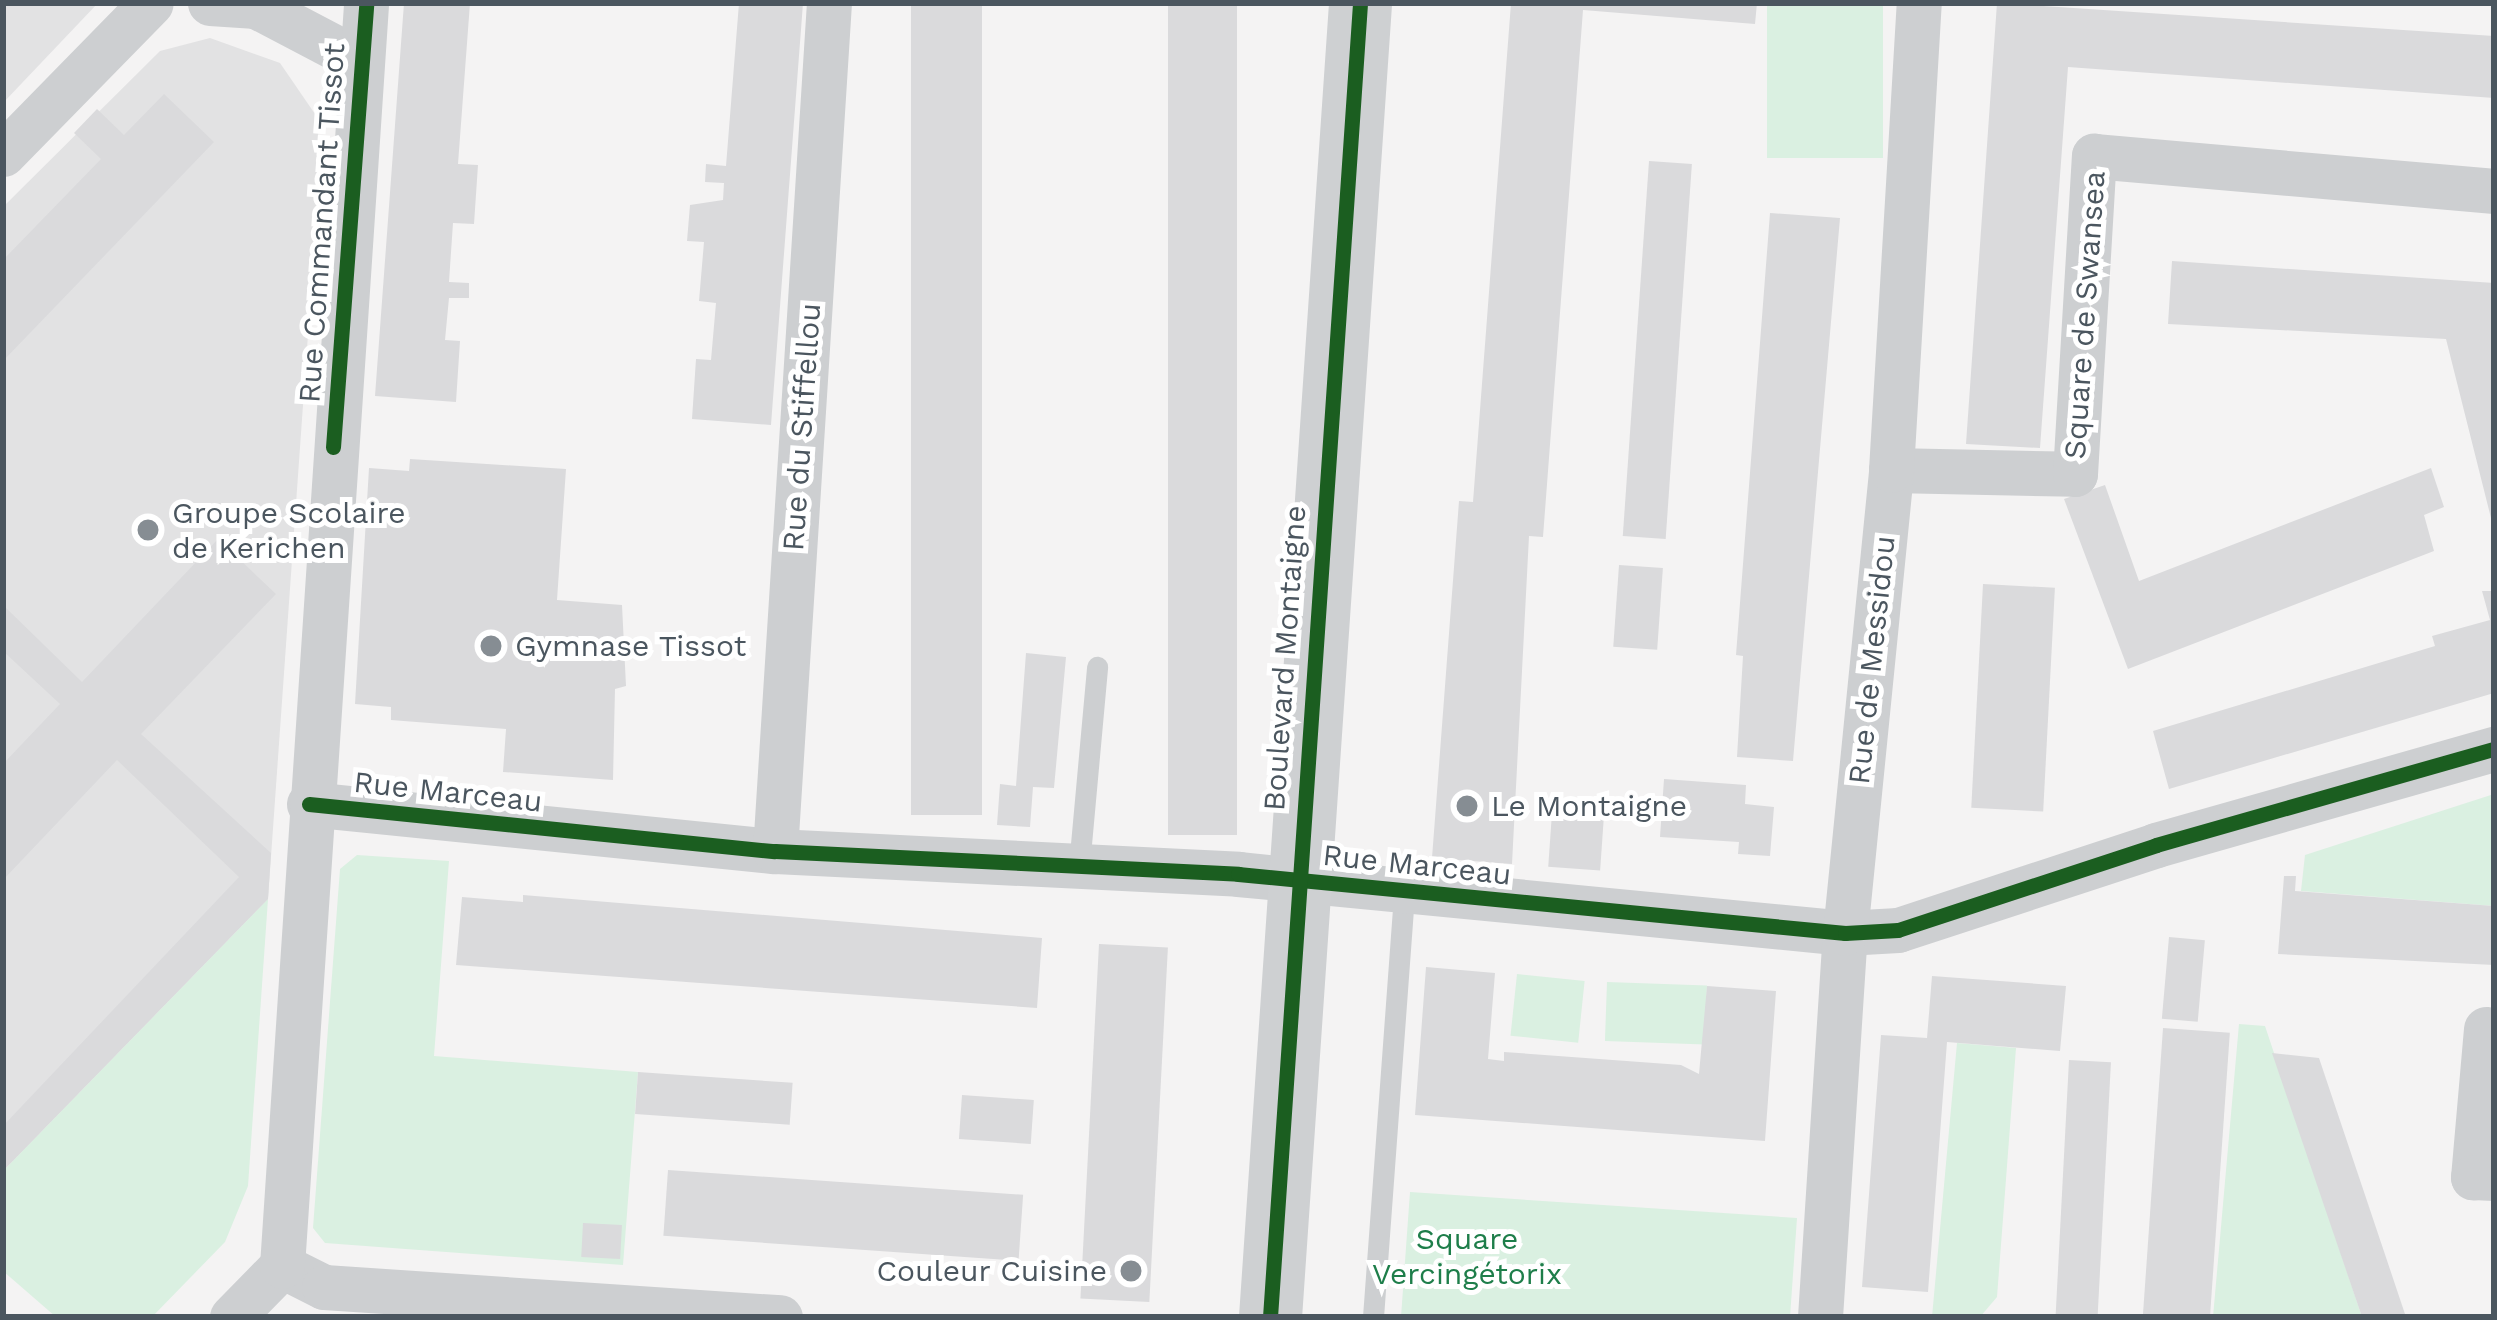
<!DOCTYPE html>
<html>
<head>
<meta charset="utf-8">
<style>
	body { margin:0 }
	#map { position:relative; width:2497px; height:1320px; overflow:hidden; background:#f4f3f3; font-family:"Work Sans",sans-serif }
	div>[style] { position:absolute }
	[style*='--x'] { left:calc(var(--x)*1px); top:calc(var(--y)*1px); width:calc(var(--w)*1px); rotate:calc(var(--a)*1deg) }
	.education>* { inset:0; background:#e2e2e3 }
	.green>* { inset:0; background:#daf0e1; transform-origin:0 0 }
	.building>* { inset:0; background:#dadadc; transform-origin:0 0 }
	.lane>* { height:21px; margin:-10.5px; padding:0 10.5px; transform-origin:10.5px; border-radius:10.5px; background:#cdcfd1 }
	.street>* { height:45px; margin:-22.5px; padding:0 22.5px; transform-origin:22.5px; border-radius:22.5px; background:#cdcfd1 }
	.secondary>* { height:63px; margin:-31.5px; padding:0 31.5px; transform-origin:31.5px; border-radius:31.5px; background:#ced0d2 }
	.cycleway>* { height:15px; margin:-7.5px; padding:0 7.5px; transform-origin:7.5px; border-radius:7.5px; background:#1b5e20 }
	.dots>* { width:33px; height:33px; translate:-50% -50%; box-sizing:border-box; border:6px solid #fff; border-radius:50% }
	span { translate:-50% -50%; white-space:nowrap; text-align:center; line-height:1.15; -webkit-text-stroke:10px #fff; paint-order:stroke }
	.street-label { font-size:30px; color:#4b565f }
	.poi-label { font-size:30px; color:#4b565f }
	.left { translate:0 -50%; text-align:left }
	.right { translate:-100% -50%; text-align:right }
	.park-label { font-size:30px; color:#1e7e4a }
	.frame { position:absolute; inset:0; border:6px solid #4b565f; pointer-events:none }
</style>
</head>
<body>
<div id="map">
	<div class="education">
		<div style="clip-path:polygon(3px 3px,98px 3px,3px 103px)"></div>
		<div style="clip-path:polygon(210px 38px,280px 63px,315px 114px,321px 151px,268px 899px,3px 1171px,3px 207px,160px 51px)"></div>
	</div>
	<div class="green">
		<div style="left:1767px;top:3px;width:116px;height:155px"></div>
		<div style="clip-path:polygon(2494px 794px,2494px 906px,2301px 891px,2305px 855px)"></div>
		<div style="clip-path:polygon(357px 855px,449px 861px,434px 1056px,638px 1072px,623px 1265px,325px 1243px,313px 1228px,340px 869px)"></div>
		<div style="clip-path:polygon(268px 899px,248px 1186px,225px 1242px,152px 1317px,56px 1317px,3px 1271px,3px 1171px)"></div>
		<div style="left:1517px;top:974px;width:68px;height:62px;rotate:6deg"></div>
		<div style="left:1607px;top:982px;width:100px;height:59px;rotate:2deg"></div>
		<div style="clip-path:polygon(2239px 1024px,2265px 1026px,2362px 1317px,2213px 1317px)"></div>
		<div style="clip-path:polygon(1957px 1043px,2016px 1048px,1997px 1297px,1980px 1317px,1932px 1317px)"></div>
		<div style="clip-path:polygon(1410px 1192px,1797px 1218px,1790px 1317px,1401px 1317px)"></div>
	</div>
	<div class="building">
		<div style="clip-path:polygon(404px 3px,470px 3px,458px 164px,478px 165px,474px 224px,453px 223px,449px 282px,469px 283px,469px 298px,449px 298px,445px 340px,460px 341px,456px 402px,375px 396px)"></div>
		<div style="clip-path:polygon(739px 3px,803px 3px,771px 425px,692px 419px,696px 359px,711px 360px,716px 303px,699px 301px,704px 242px,687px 241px,690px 205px,723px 200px,724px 183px,705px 182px,706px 164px,726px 166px)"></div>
		<div style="left:911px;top:3px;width:71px;height:812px"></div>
		<div style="left:1168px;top:3px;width:69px;height:832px"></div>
		<div style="clip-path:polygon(1511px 3px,1757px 3px,1755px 24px,1583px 10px,1543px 537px,1529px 536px,1512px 864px,1432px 858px,1459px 501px,1473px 502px)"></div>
		<div style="clip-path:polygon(1997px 3px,2494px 36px,2494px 98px,2068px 67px,2040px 448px,1966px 444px)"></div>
		<div style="clip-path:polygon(164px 94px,214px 142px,3px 361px,3px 260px,101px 159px,74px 133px,97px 109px,124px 135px)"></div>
		<div style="left:1649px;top:161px;width:43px;height:376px;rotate:4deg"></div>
		<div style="clip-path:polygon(1770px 213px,1840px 218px,1793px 761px,1737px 757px,1743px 656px,1736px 655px)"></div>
		<div style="clip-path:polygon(2172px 261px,2494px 283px,2494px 530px,2446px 339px,2168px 324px)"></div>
		<div style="clip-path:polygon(410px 459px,566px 469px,557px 600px,622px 605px,626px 686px,615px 689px,613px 780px,503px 772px,506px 729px,391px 720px,391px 707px,355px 704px,369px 468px,409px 471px)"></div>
		<div style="clip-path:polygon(2431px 468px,2444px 507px,2424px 515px,2434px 551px,2128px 669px,2064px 499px,2105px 485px,2139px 581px)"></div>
		<div style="clip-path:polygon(218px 539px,276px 594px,141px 734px,271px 853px,268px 899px,3px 1171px,3px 1126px,239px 877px,117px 760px,3px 880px,3px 764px,60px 704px,3px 651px,3px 605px,82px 682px)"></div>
		<div style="left:1619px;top:565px;width:44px;height:82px;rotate:4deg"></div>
		<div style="left:1983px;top:584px;width:72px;height:224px;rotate:3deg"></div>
		<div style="clip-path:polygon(2482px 591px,2494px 591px,2494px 693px,2169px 789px,2153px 731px,2435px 646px,2432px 636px,2490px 620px)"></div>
		<div style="clip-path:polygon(1026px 653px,1066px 657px,1054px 788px,1033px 787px,1030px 827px,997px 825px,1000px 784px,1016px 786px)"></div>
		<div style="clip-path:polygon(1664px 779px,1746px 785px,1745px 804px,1774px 807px,1770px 856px,1738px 854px,1739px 842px,1660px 837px)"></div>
		<div style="left:1552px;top:813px;width:52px;height:54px;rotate:4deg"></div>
		<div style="clip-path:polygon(2284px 876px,2296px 876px,2295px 891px,2494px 906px,2494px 965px,2278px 954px)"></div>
		<div style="clip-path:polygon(523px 895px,1042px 938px,1037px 1008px,456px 965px,462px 897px,523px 902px)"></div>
		<div style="left:2169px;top:937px;width:36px;height:82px;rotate:5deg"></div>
		<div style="left:1099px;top:944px;width:69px;height:355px;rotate:3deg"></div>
		<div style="clip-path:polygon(1426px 967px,1495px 973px,1488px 1059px,1504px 1061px,1504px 1052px,1681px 1065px,1699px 1074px,1707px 986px,1776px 991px,1765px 1141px,1415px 1115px)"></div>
		<div style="clip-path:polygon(1932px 976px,2066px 986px,2060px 1051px,1947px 1042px,1928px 1292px,1862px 1287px,1881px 1035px,1927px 1038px)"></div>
		<div style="left:2163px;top:1028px;width:67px;height:290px;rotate:4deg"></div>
		<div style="clip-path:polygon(2272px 1053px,2319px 1058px,2406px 1317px,2362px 1317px)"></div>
		<div style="left:2069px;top:1060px;width:42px;height:258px;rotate:3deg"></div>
		<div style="left:638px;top:1072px;width:155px;height:42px;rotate:4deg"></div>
		<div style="left:962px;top:1095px;width:72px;height:44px;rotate:4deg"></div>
		<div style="left:668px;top:1170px;width:356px;height:66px;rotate:4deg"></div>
		<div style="left:583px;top:1223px;width:39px;height:34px;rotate:3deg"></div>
	</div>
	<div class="lane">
		<div style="--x:1079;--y:866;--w:200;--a:-84.8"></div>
		<div style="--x:1373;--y:1317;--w:426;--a:-85.8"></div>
	</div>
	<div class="street">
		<div style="--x:210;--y:3;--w:46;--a:3.7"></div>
		<div style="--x:256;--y:6;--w:116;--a:27.7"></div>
		<div style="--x:3;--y:154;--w:211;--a:-45.6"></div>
		<div style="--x:1891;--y:470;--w:184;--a:1.2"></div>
		<div style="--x:2075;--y:474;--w:319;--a:-86.6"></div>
		<div style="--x:2094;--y:156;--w:402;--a:5"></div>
		<div style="--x:309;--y:804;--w:468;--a:5.8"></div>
		<div style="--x:775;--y:851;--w:464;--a:2.8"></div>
		<div style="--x:1238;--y:874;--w:610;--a:5.55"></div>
		<div style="--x:1845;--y:933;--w:53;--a:-3.2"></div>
		<div style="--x:1898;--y:930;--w:272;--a:-18.2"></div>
		<div style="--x:2156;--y:845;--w:351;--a:-15.9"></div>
		<div style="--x:775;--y:851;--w:850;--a:-86.36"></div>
		<div style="--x:2486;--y:1029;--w:149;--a:95"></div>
		<div style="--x:2473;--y:1177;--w:21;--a:3"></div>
		<div style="--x:282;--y:1266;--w:47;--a:26.6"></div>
		<div style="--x:324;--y:1287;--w:457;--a:3.8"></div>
		<div style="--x:232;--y:1317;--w:71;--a:-45.6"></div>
		<div style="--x:282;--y:1266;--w:1266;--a:-86.19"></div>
		<div style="--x:1820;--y:1317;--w:385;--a:-86.3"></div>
		<div style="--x:1845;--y:933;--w:465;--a:-84.3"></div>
		<div style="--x:1891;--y:470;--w:468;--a:-86.6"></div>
	</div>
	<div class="secondary">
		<div style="--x:1270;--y:1317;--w:1317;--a:-86.08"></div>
	</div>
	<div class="cycleway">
		<div style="--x:333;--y:447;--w:445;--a:-85.7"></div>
		<div style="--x:309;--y:804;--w:468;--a:5.8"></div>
		<div style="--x:775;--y:851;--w:464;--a:2.8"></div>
		<div style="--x:1238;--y:874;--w:610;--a:5.55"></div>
		<div style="--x:1845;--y:933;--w:53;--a:-3.2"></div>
		<div style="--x:1898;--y:930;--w:272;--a:-18.2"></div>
		<div style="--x:2156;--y:845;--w:351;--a:-15.9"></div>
		<div style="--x:1270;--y:1317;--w:1317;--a:-86.08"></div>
	</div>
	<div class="dots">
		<div style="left:148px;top:530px;background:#868d93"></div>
		<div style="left:491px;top:646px;background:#868d93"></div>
		<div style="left:1467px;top:806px;background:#868d93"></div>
		<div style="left:1131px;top:1271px;background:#868d93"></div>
	</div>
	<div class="street-label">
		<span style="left:322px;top:223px;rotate:-86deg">Rue Commandant Tissot</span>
		<span style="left:2085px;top:315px;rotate:-86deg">Square de Swansea</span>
		<span style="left:802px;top:427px;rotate:-86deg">Rue du Stiffellou</span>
		<span style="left:1285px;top:658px;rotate:-86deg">Boulevard Montaigne</span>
		<span style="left:1872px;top:660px;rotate:-84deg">Rue de Messidou</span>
		<span style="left:448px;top:792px;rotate:6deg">Rue Marceau</span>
		<span style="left:1417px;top:865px;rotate:6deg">Rue Marceau</span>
	</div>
	<div class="poi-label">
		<span class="left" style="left:172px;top:530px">Groupe Scolaire<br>de Kerichen</span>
		<span class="left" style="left:515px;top:646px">Gymnase Tissot</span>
		<span class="left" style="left:1491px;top:806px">Le Montaigne</span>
		<span class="right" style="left:1107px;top:1271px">Couleur Cuisine</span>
	</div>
	<div class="park-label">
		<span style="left:1467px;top:1256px">Square<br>Vercingétorix</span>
	</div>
	<div class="frame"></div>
</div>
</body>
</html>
